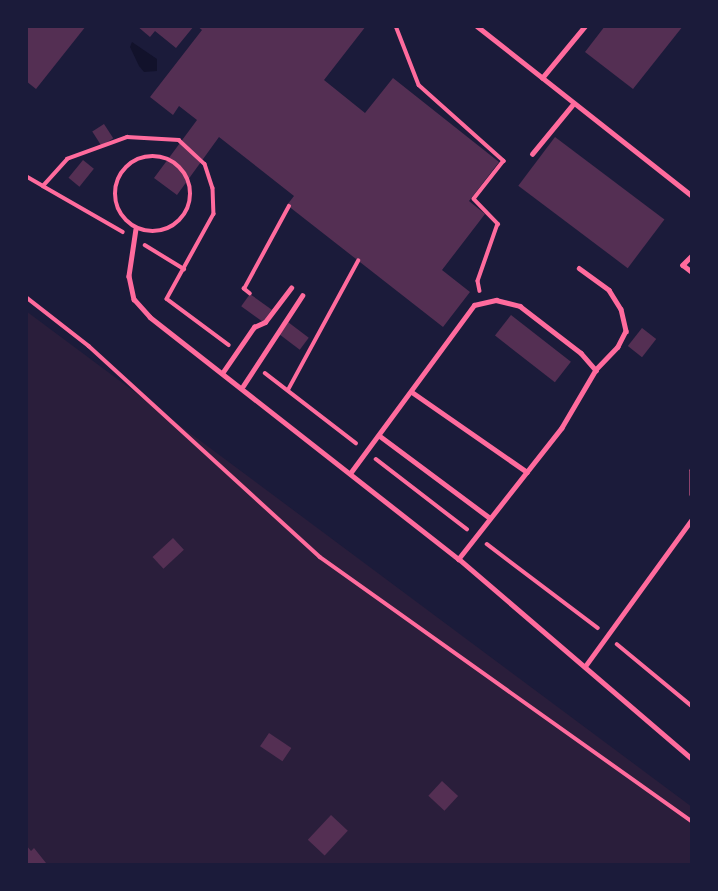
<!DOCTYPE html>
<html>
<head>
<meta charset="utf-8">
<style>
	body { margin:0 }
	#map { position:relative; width:718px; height:891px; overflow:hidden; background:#1b1b3a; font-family:"Asap Condensed",sans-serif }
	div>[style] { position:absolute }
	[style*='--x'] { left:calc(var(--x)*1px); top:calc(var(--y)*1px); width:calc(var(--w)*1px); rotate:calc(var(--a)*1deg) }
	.green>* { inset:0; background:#2a1e3b }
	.water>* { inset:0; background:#12122b }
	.building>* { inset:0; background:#542f53; transform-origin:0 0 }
	.path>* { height:3.5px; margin:-1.75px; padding:0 1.75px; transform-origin:1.75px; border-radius:1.75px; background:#ff6b9d }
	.service>* { height:4.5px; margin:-2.25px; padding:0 2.25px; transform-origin:2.25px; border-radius:2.25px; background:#ff6b9d }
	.service>.ring { margin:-2.25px; padding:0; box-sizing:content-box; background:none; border:4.5px solid #ff6b9d; border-radius:50% }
	span { translate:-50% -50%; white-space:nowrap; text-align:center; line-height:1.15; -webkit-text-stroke:7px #1b1b3a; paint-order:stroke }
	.frame { position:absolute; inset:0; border:28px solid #1b1b3a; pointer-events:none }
</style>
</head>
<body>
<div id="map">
	<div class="green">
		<div style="clip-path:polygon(26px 311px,692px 807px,692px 865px,26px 865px)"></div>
	</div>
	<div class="water">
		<div style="clip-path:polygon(132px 42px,157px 59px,157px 71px,144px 72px,139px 66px,130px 47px)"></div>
	</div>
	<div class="building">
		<div style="clip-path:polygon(26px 26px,86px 26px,36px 89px,26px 81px)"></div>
		<div style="clip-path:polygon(137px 26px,194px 26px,176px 48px,155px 31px,150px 37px)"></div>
		<div style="clip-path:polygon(197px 26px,366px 26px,324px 80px,365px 113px,393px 78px,499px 162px,469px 201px,485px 214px,442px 270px,470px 292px,443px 327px,287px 205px,294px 196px,219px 137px,177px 195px,154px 178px,197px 120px,179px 106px,173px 115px,150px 97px,202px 30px)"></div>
		<div style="clip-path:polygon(605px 26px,683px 26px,633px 89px,585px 52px)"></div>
		<div style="left:104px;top:124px;width:17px;height:14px;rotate:57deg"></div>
		<div style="left:555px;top:137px;width:137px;height:61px;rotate:37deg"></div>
		<div style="left:83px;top:160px;width:14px;height:23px;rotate:39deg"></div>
		<div style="left:250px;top:294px;width:27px;height:15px;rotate:36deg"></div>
		<div style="left:511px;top:315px;width:76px;height:26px;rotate:38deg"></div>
		<div style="left:288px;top:322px;width:26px;height:15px;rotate:37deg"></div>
		<div style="left:642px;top:328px;width:18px;height:23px;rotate:38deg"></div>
		<div style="left:173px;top:538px;width:16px;height:28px;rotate:47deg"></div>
		<div style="left:269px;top:733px;width:27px;height:16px;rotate:34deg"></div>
		<div style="left:442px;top:781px;width:22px;height:20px;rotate:43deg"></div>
		<div style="left:331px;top:815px;width:23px;height:34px;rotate:43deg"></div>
		<div style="clip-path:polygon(26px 845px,31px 851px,34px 848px,46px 863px,26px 865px)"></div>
	</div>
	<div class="path">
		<div style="--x:396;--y:26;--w:63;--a:68.7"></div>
		<div style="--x:419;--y:85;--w:114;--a:41.8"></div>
		<div style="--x:504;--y:161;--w:48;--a:128.3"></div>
		<div style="--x:474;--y:199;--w:35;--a:46"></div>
		<div style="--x:498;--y:224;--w:60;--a:109.3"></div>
		<div style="--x:478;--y:281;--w:10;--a:79"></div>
		<div style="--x:26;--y:176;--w:20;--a:30"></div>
		<div style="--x:43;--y:186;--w:36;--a:-48"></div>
		<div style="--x:67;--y:159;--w:64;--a:-20.1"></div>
		<div style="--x:127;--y:137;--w:52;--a:3.3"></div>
		<div style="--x:179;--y:140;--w:35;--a:43"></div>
		<div style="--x:205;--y:164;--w:25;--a:72"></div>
		<div style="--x:213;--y:188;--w:26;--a:88"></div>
		<div style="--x:214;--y:214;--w:97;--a:118.9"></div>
		<div style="--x:167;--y:299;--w:77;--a:36.6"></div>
		<div style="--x:43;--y:186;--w:92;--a:29.9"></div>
		<div style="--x:145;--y:245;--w:46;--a:31.6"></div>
		<div style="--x:250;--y:294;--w:8;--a:-140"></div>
		<div style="--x:244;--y:289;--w:94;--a:-61.5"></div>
		<div style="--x:26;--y:297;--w:80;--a:37.9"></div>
		<div style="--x:89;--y:346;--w:313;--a:42.4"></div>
		<div style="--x:320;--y:557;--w:456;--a:35.4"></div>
		<div style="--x:265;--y:373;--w:115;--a:37.6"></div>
		<div style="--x:288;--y:390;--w:147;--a:-61.5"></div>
		<div style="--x:376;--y:459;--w:115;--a:37.6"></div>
		<div style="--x:487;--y:544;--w:139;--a:37.1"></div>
		<div style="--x:617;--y:644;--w:97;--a:39.6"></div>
	</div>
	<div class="service">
		<div style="--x:477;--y:26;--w:274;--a:38.3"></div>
		<div style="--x:542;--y:78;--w:67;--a:-50.4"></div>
		<div style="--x:532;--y:154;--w:65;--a:-50.6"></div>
		<div class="ring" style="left:115px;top:156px;width:71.5px;height:71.5px"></div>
		<div style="--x:136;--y:229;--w:48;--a:98.5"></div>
		<div style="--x:129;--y:276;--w:24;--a:78"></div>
		<div style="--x:134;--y:299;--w:24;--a:48"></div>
		<div style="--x:150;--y:317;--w:392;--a:38.1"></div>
		<div style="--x:459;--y:559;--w:307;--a:40.6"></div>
		<div style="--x:692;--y:256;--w:13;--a:135"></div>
		<div style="--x:683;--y:265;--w:11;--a:38"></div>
		<div style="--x:579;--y:268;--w:37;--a:36"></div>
		<div style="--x:609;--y:290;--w:22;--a:58"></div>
		<div style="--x:621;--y:309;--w:23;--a:77"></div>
		<div style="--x:626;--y:331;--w:18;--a:117"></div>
		<div style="--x:618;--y:347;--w:32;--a:134"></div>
		<div style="--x:223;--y:372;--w:55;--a:-55.4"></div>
		<div style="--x:254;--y:327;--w:12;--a:-24"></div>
		<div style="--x:265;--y:322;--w:43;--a:-52.6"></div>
		<div style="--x:243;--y:386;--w:108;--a:-56.8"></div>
		<div style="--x:412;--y:392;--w:140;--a:34.8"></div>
		<div style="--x:380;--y:436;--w:137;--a:36.7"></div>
		<div style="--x:692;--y:470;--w:24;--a:90"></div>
		<div style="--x:351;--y:472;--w:207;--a:-53.6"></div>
		<div style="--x:474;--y:305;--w:23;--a:-13"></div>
		<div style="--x:496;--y:300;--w:25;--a:14"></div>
		<div style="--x:520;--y:306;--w:77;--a:37.6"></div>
		<div style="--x:581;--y:353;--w:23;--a:49"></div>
		<div style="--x:596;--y:370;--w:67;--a:120.4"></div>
		<div style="--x:562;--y:428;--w:167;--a:128.2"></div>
		<div style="--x:586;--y:665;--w:180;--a:-54"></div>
	</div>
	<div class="frame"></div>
</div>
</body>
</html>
